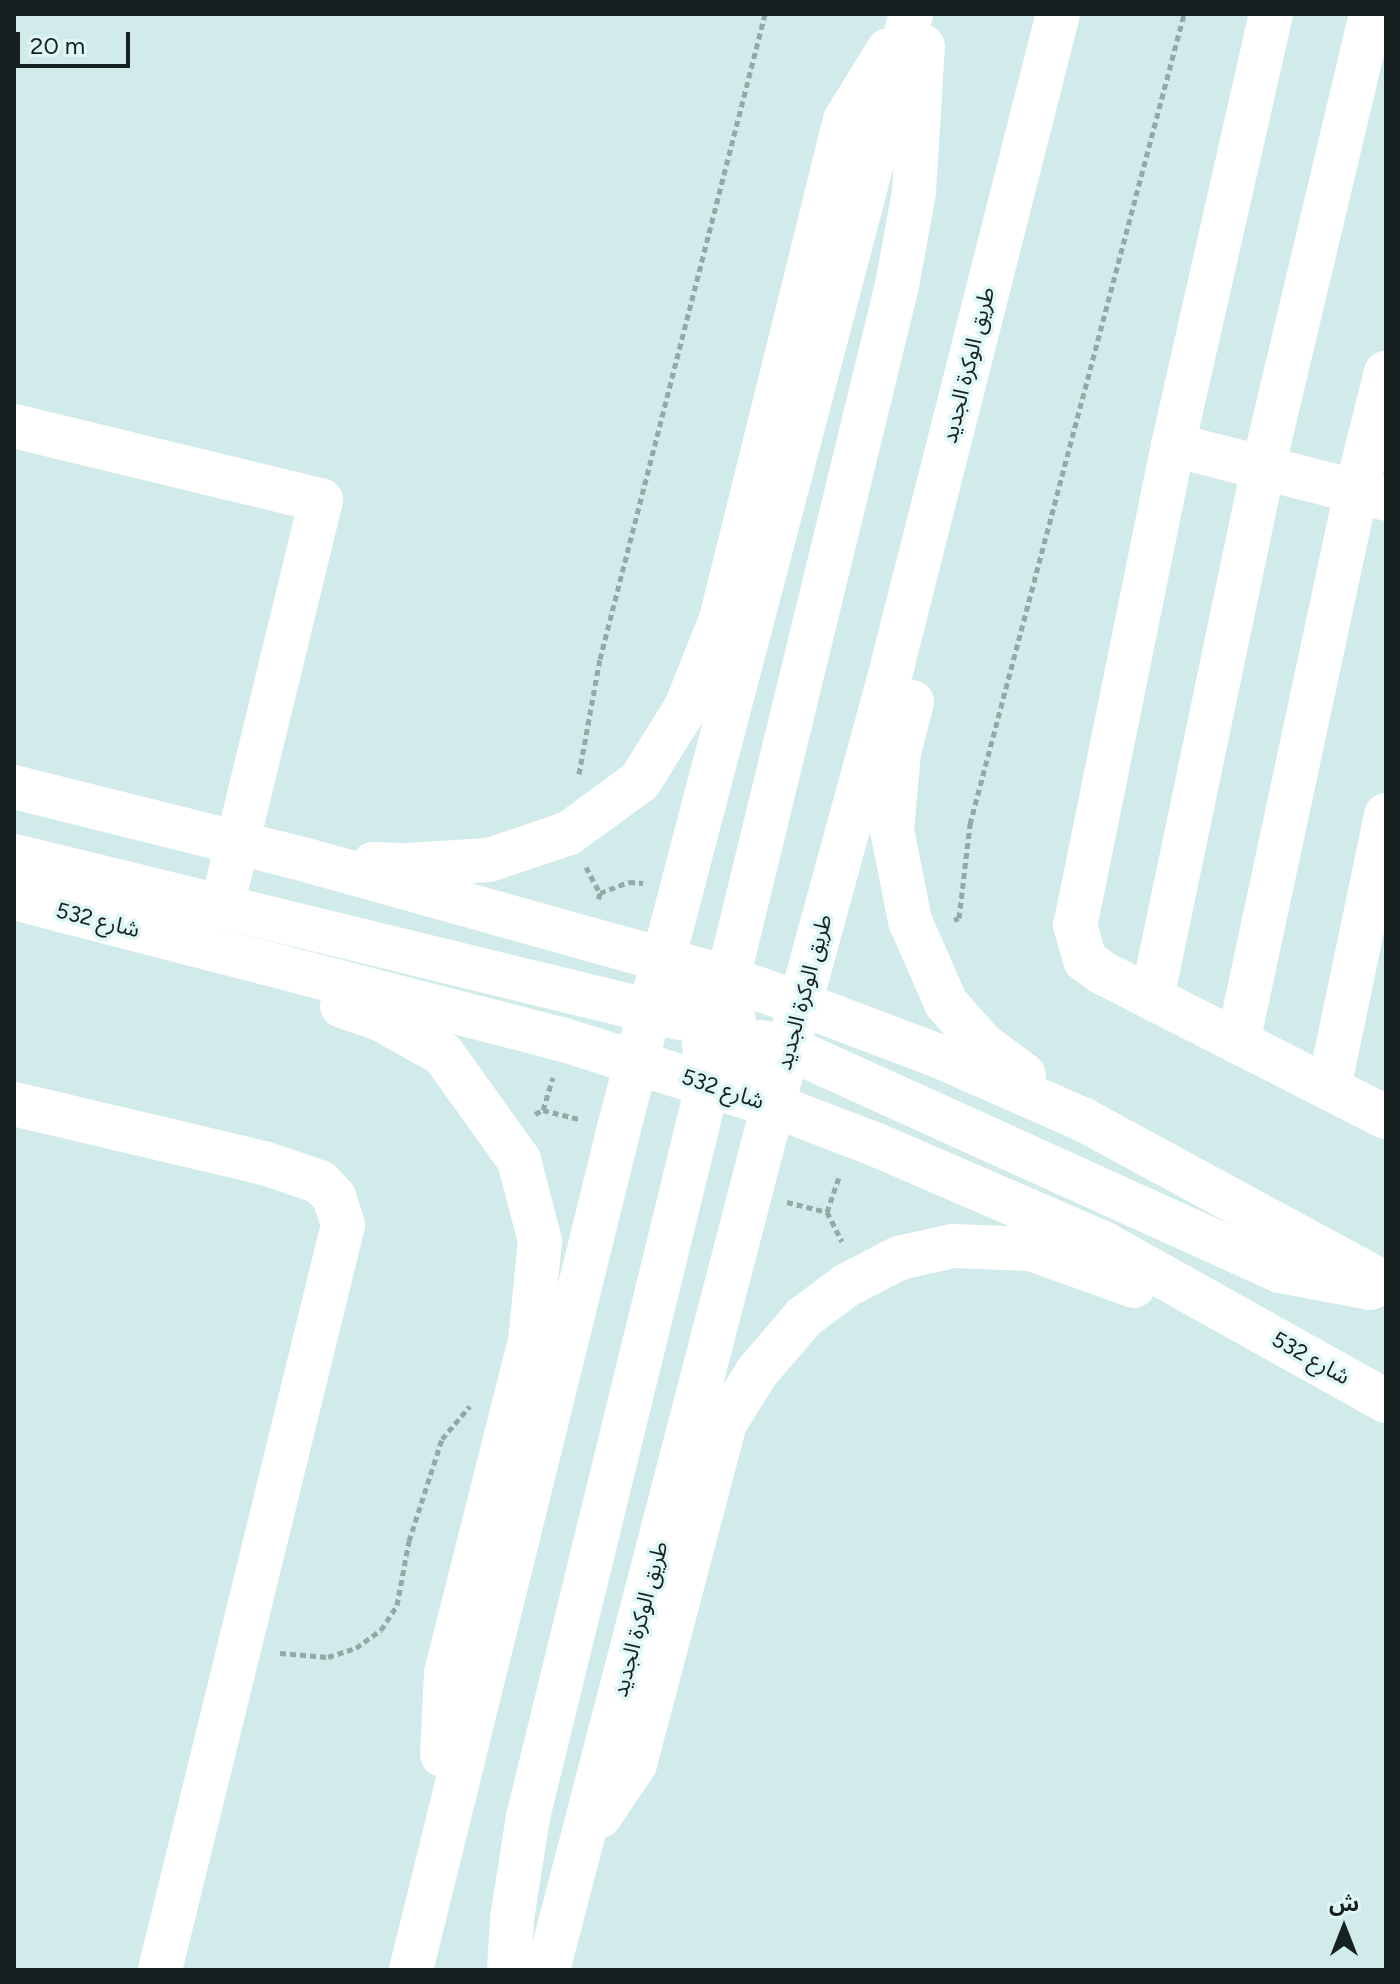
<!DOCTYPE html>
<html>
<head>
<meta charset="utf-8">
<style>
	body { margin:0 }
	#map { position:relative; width:1400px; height:1984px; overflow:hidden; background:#d1eaea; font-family:Figtree,"Noto Sans Arabic",sans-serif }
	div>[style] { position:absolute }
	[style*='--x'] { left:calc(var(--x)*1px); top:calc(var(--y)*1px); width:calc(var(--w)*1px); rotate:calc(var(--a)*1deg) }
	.path>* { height:5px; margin-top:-2.5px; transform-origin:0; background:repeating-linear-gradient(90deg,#94a8a8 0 6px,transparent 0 10px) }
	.minor>* { height:44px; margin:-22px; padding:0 22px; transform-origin:22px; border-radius:22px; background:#fff }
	span { translate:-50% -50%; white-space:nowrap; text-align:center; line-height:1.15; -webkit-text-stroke:7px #dff7f7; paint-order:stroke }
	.street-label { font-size:22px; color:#172020 }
	.frame { position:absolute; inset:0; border:16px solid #172020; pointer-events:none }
	.north { position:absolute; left:1304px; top:1888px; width:80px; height:80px; -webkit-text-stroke:6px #dff7f7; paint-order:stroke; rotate:0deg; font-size:22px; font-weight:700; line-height:32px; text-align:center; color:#172020 }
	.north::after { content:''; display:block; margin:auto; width:28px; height:36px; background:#172020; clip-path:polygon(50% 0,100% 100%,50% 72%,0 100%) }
	.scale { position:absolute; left:16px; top:32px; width:114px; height:36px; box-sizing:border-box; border:4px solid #172020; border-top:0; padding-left:10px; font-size:24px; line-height:28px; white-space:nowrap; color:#172020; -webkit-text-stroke:6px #dff7f7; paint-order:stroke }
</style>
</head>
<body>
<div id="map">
	<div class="path">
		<div style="--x:579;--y:774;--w:117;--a:-79.7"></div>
		<div style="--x:600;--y:659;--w:666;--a:-75.65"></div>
		<div style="--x:586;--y:867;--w:30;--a:62"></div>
		<div style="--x:600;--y:893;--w:9;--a:103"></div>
		<div style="--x:600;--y:893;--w:31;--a:-21"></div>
		<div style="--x:629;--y:882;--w:14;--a:4"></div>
		<div style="--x:954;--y:920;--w:5;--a:-22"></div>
		<div style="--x:959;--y:918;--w:95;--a:-83.3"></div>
		<div style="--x:970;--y:824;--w:838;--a:-75.2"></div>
		<div style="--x:543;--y:1110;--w:34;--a:-73"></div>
		<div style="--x:535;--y:1114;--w:9;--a:-27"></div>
		<div style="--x:543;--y:1110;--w:37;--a:14"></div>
		<div style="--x:787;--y:1202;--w:41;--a:14"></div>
		<div style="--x:827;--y:1212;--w:33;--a:63"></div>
		<div style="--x:827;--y:1212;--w:39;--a:-71"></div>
		<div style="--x:280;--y:1653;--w:48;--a:4.8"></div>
		<div style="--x:328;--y:1657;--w:29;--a:-18"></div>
		<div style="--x:356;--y:1648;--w:31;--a:-36"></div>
		<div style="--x:381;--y:1630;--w:30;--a:-57"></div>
		<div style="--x:397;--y:1605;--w:65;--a:-79.4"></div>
		<div style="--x:409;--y:1541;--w:107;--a:-72.1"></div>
		<div style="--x:442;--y:1439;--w:43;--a:-49.7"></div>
	</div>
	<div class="minor">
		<div style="--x:1271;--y:14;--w:442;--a:102.8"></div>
		<div style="--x:1173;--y:445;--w:490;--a:101.5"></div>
		<div style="--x:1075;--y:925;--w:36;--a:74"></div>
		<div style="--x:1085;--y:960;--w:22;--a:36"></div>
		<div style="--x:1103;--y:973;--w:318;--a:27"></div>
		<div style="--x:14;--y:426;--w:316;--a:13.6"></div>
		<div style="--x:321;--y:500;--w:418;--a:103.7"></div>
		<div style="--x:1173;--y:445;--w:220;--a:14.2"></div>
		<div style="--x:912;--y:702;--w:52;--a:104.6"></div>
		<div style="--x:899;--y:752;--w:78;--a:95.1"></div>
		<div style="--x:892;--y:830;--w:93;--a:78.8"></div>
		<div style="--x:910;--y:921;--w:90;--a:66.3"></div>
		<div style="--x:946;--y:1003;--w:55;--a:48.7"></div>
		<div style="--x:982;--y:1044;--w:52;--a:36.4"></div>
		<div style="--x:14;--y:787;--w:301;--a:14"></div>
		<div style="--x:306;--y:860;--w:438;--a:15.6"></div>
		<div style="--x:728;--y:978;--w:77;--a:19.6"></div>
		<div style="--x:801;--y:1004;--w:150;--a:20.7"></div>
		<div style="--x:941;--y:1057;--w:156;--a:23.8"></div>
		<div style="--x:1084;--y:1120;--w:344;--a:28.5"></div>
		<div style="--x:14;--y:856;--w:684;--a:13.69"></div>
		<div style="--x:373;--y:864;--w:35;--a:2"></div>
		<div style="--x:408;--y:865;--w:81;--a:-3.5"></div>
		<div style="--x:489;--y:860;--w:84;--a:-18.6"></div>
		<div style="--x:569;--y:833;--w:88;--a:-36.2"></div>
		<div style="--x:640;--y:781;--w:87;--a:-58.1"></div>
		<div style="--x:686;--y:707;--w:95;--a:-68.3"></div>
		<div style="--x:721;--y:619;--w:514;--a:-76.04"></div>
		<div style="--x:845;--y:120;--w:82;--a:-58.4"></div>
		<div style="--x:14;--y:898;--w:568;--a:14.48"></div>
		<div style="--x:564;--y:1040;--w:221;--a:17.4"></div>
		<div style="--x:775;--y:1106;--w:111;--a:21"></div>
		<div style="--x:879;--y:1146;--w:244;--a:23.4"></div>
		<div style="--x:1103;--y:1243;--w:324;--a:29.2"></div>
		<div style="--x:1152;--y:998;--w:541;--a:-78.17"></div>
		<div style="--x:1263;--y:468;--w:467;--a:-76.6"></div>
		<div style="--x:342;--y:1006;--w:40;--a:18.9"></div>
		<div style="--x:380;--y:1019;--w:72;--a:29.1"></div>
		<div style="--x:443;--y:1054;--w:130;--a:54.4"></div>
		<div style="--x:519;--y:1160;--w:84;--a:75.5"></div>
		<div style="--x:540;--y:1241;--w:100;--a:95.7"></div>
		<div style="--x:530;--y:1341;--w:343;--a:104.2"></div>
		<div style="--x:446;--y:1674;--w:81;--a:92.8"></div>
		<div style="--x:761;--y:1042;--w:28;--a:13"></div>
		<div style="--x:788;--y:1048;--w:540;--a:24.38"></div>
		<div style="--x:1280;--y:1271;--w:92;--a:10.7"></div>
		<div style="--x:1238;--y:1042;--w:563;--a:-77.89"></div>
		<div style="--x:1356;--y:492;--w:123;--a:-75.9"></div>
		<div style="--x:1329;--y:1088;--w:279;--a:-78.2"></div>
		<div style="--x:14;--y:1104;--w:260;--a:13.3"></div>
		<div style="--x:267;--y:1164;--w:56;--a:18.8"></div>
		<div style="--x:320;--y:1182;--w:21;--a:47"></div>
		<div style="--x:334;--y:1197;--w:29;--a:72"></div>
		<div style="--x:343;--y:1225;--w:767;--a:103.8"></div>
		<div style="--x:775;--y:1106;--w:42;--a:-123.3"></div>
		<div style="--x:752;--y:1071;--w:38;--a:-115"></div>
		<div style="--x:736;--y:1037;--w:60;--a:-97.7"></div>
		<div style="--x:728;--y:978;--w:713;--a:-76.29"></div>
		<div style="--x:897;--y:285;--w:95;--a:-79.6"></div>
		<div style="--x:914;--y:192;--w:146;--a:-86.5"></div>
		<div style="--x:600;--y:1816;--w:63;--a:-56.1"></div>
		<div style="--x:635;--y:1764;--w:353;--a:-75.2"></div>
		<div style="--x:725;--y:1423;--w:60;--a:-57.9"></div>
		<div style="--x:757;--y:1372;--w:72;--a:-49.5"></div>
		<div style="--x:804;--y:1317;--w:54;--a:-36.7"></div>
		<div style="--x:847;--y:1285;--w:59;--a:-27.4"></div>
		<div style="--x:899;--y:1258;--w:55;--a:-12.5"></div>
		<div style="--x:953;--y:1246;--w:78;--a:2.2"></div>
		<div style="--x:1031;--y:1249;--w:109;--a:19.8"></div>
		<div style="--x:411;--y:1970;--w:867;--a:-76.12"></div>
		<div style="--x:619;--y:1128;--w:1152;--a:-75.31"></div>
		<div style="--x:509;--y:1970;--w:51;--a:-86.6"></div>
		<div style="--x:512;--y:1919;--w:103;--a:-81.1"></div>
		<div style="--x:528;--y:1817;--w:756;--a:-76.22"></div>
		<div style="--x:708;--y:1083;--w:59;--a:-95.8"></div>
		<div style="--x:702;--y:1024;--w:37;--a:-114"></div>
		<div style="--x:687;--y:990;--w:37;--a:-126"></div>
		<div style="--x:548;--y:1970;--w:953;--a:-75.41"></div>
		<div style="--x:788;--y:1048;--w:399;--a:-74.7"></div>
		<div style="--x:893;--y:663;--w:670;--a:-75.74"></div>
	</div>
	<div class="street-label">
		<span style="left:968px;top:365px;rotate:-76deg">طريق الوكرة الجديد</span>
		<span style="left:98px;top:920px;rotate:14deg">شارع 532</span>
		<span style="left:804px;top:992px;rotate:-75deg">طريق الوكرة الجديد</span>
		<span style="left:723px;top:1089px;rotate:18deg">شارع 532</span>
		<span style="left:1311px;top:1358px;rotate:29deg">شارع 532</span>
		<span style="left:640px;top:1619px;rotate:-75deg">طريق الوكرة الجديد</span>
	</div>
	<div class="frame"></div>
	<div class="north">ش</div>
	<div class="scale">20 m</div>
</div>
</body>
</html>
